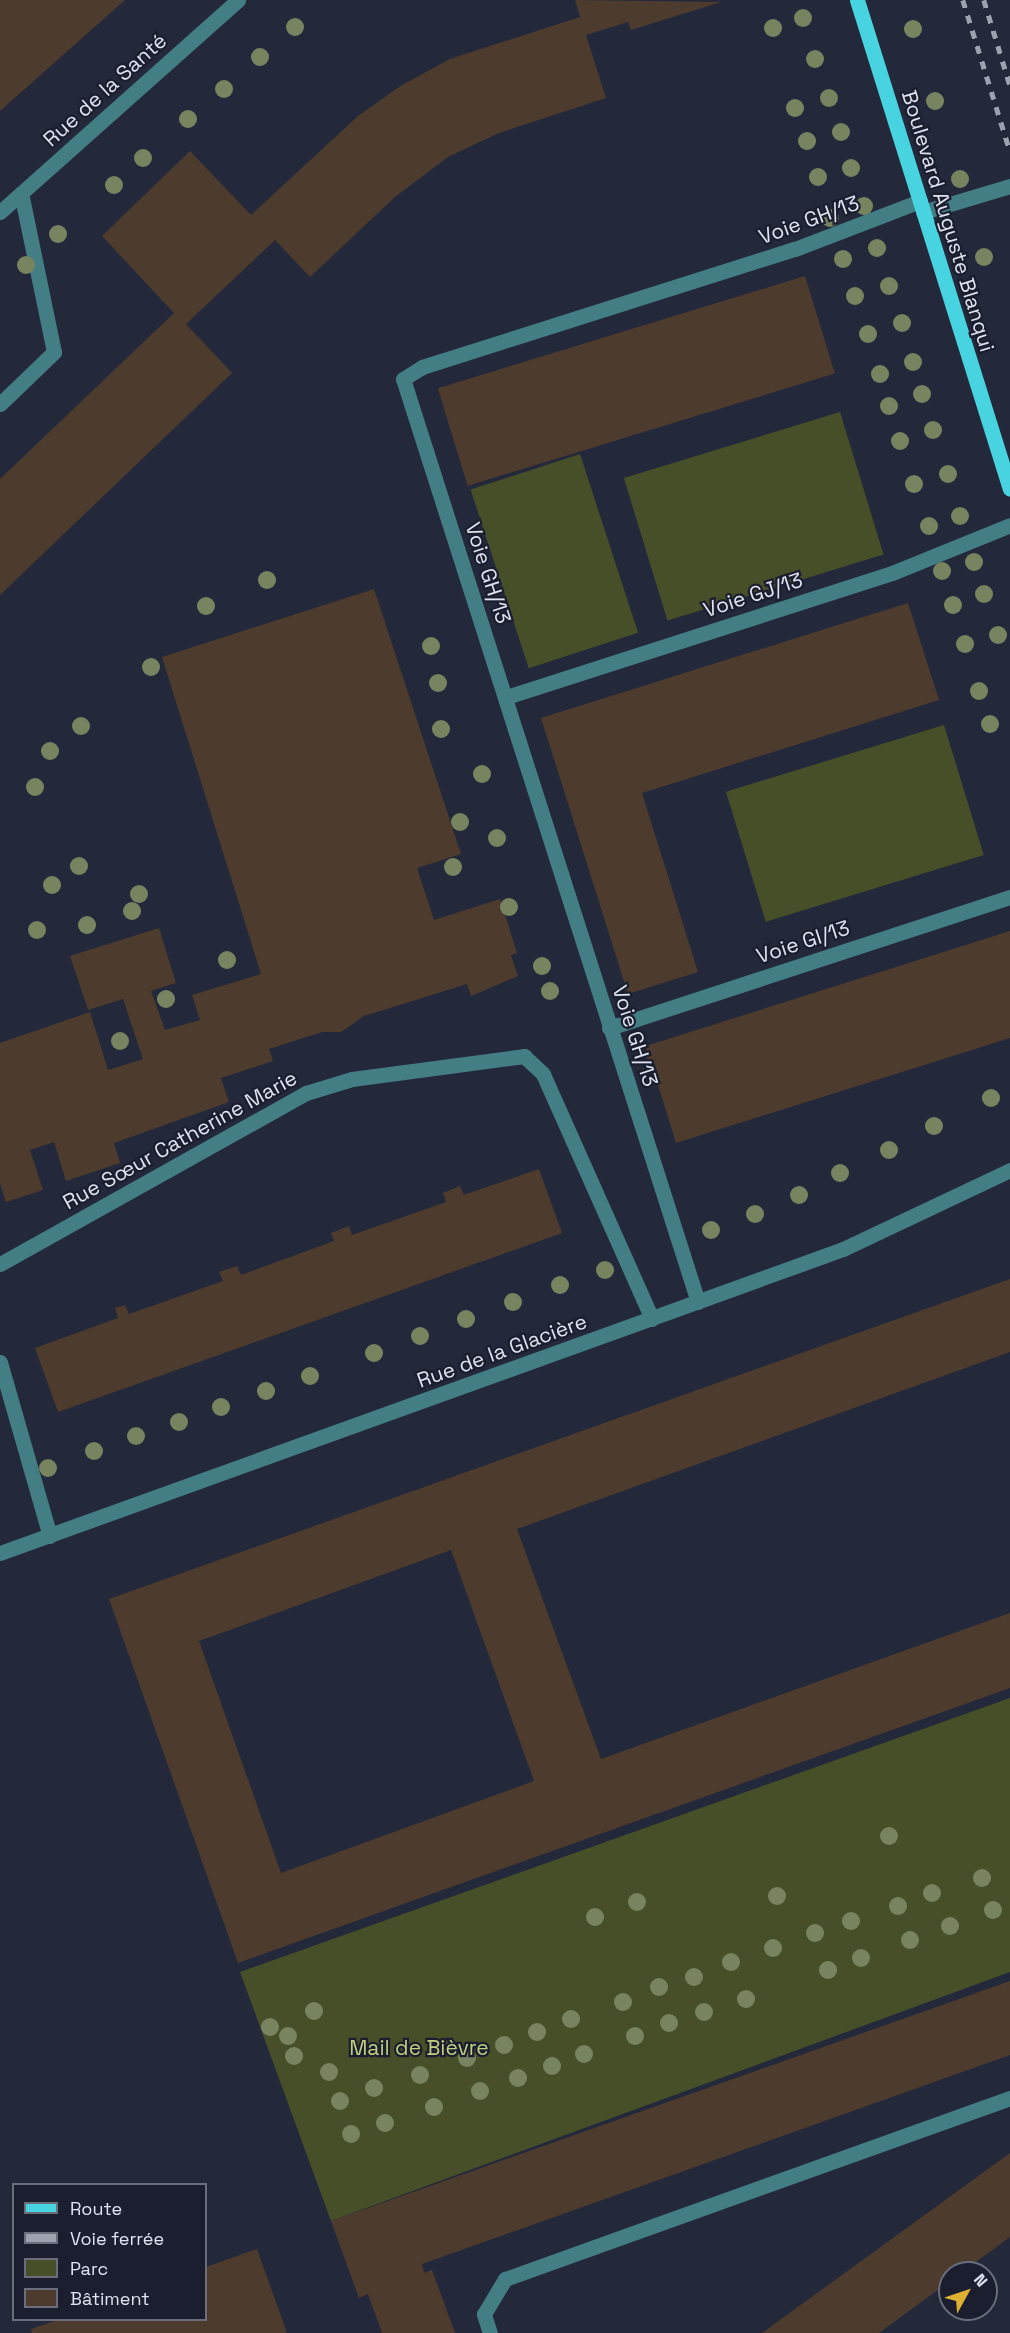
<!DOCTYPE html>
<html>
<head>
<meta charset="utf-8">
<style>
	body { margin:0 }
	#map { position:relative; width:1010px; height:2333px; overflow:hidden; background:#23283a; font-family:"Space Grotesk",sans-serif }
	div>[style] { position:absolute }
	[style*='--x'] { left:calc(var(--x)*1px); top:calc(var(--y)*1px); width:calc(var(--w)*1px); rotate:calc(var(--a)*1deg) }
	.green>* { inset:0; background:#474f29; transform-origin:0 0 }
	.building>* { inset:0; background:#4d3c2e; transform-origin:0 0 }
	.minor>* { height:15px; margin:-7.5px; padding:0 7.5px; transform-origin:7.5px; border-radius:7.5px; background:#437e84 }
	.major>* { height:15px; margin:-7.5px; padding:0 7.5px; transform-origin:7.5px; border-radius:7.5px; background:#48d3e0 }
	.rail>* { height:4.5px; margin-top:-2.25px; transform-origin:0; background:repeating-linear-gradient(90deg,#9ea2b0 0 8px,transparent 0 16px) }
	.trees>* { width:18px; height:18px; margin:-9px; border-radius:50%; background:#78845f }
	span { translate:-50% -50%; white-space:nowrap; text-align:center; line-height:1.15; -webkit-text-stroke:4.5px #1a1e2f; paint-order:stroke }
	.street-label { font-size:21px; color:#dfe3ef }
	.park-label { font-size:21px; color:#bed07e }
	.legend { position:absolute; left:12px; top:2183px; width:195px; height:138px; box-sizing:border-box; background:#1a1e2f; border:2px solid #696d7c; margin:0; padding:8px 10px; list-style:none; font-size:18px; color:#dfe3ef }
	.legend li { display:flex; align-items:center; gap:12px; height:30px }
	.legend b { width:30px; border:2px solid #696d7c }
	.north { position:absolute; left:938px; top:2261px; width:60px; height:60px; box-sizing:border-box; background:#1a1e2f; border:2px solid #696d7c; border-radius:50%; rotate:50deg; font-size:16px; font-weight:700; line-height:24px; text-align:center; color:#dfe3ef }
	.north::after { content:''; display:block; margin:auto; width:21px; height:27px; background:#deb133; clip-path:polygon(50% 0,100% 100%,50% 72%,0 100%) }
</style>
</head>
<body>
<div id="map">
	<div class="green">
		<div style="left:840px;top:412px;width:149px;height:226px;rotate:73deg"></div>
		<div style="left:580px;top:454px;width:188px;height:115px;rotate:72deg"></div>
		<div style="left:944px;top:725px;width:136px;height:228px;rotate:73deg"></div>
		<div style="clip-path:polygon(1010px 1698px,1010px 1972px,331px 2221px,240px 1972px)"></div>
	</div>
	<div class="building">
		<div style="clip-path:polygon(0 0,125px 0,0 111px)"></div>
		<div style="clip-path:polygon(575px 0,721px 2px,631px 30px,628px 22px,586px 35px,606px 98px,499px 133px,448px 157px,395px 197px,310px 277px,275px 240px,186px 324px,232px 373px,0 595px,0 479px,174px 313px,102px 236px,190px 151px,251px 215px,358px 116px,402px 85px,450px 59px,580px 17px)"></div>
		<div style="left:805px;top:276px;width:102px;height:384px;rotate:73deg"></div>
		<div style="clip-path:polygon(374px 589px,461px 854px,417px 868px,434px 920px,500px 899px,517px 953px,511px 955px,518px 976px,471px 996px,467px 984px,364px 1016px,341px 1032px,322px 1032px,269px 1049px,273px 1061px,221px 1078px,229px 1102px,114px 1143px,120px 1163px,66px 1181px,54px 1142px,30px 1150px,43px 1190px,6px 1202px,0 1183px,0 1043px,90px 1012px,108px 1070px,143px 1059px,123px 999px,88px 1010px,70px 956px,159px 928px,176px 983px,151px 991px,165px 1030px,200px 1020px,192px 995px,261px 974px,162px 657px)"></div>
		<div style="clip-path:polygon(908px 603px,939px 700px,642px 793px,698px 972px,628px 994px,541px 718px)"></div>
		<div style="clip-path:polygon(1010px 931px,1010px 1038px,676px 1143px,654px 1072px,649px 1074px,646px 1046px)"></div>
		<div style="clip-path:polygon(539px 1169px,562px 1233px,58px 1412px,35px 1348px,118px 1318px,115px 1308px,125px 1305px,129px 1314px,223px 1281px,219px 1272px,237px 1266px,241px 1275px,334px 1241px,331px 1233px,349px 1226px,352px 1235px,446px 1202px,443px 1193px,460px 1186px,464px 1195px)"></div>
		<div style="clip-path:polygon(evenodd,1010px 1279px,1010px 1352px,517px 1529px,601px 1759px,1010px 1613px,1010px 1688px,238px 1963px,109px 1599px,1010px 1279px,451px 1550px,534px 1781px,281px 1873px,199px 1641px,451px 1550px)"></div>
		<div style="clip-path:polygon(1010px 1981px,1010px 2055px,422px 2264px,424px 2273px,432px 2270px,455px 2333px,382px 2333px,368px 2294px,359px 2298px,331px 2221px)"></div>
		<div style="clip-path:polygon(1010px 2153px,1010px 2237px,961px 2273px,950px 2273px,950px 2281px,879px 2333px,762px 2333px)"></div>
		<div style="clip-path:polygon(257px 2249px,287px 2333px,32px 2333px,31px 2329px,57px 2320px,206px 2320px,206px 2267px)"></div>
	</div>
	<div class="minor">
		<div style="--x:0;--y:212;--w:319;--a:-41.7"></div>
		<div style="--x:923;--y:212;--w:91;--a:-16.6"></div>
		<div style="--x:0;--y:404;--w:75;--a:-43.9"></div>
		<div style="--x:54;--y:352;--w:162;--a:-101.7"></div>
		<div style="--x:506;--y:697;--w:405;--a:-17.8"></div>
		<div style="--x:892;--y:573;--w:127;--a:-22.1"></div>
		<div style="--x:609;--y:1028;--w:422;--a:-18.1"></div>
		<div style="--x:0;--y:1264;--w:351;--a:-29.2"></div>
		<div style="--x:306;--y:1093;--w:48;--a:-16.9"></div>
		<div style="--x:352;--y:1079;--w:174;--a:-7.6"></div>
		<div style="--x:524;--y:1056;--w:26;--a:43"></div>
		<div style="--x:543;--y:1074;--w:268;--a:66"></div>
		<div style="--x:698;--y:1302;--w:969;--a:-107.72"></div>
		<div style="--x:403;--y:379;--w:22;--a:-32"></div>
		<div style="--x:422;--y:367;--w:391;--a:-17.6"></div>
		<div style="--x:795;--y:249;--w:134;--a:-21"></div>
		<div style="--x:0;--y:1362;--w:181;--a:74"></div>
		<div style="--x:0;--y:1553;--w:896;--a:-19.83"></div>
		<div style="--x:843;--y:1249;--w:185;--a:-25.3"></div>
		<div style="--x:490;--y:2333;--w:20;--a:-108"></div>
		<div style="--x:484;--y:2314;--w:41;--a:-59"></div>
		<div style="--x:505;--y:2279;--w:536;--a:-19.72"></div>
	</div>
	<div class="major">
		<div style="--x:857;--y:0;--w:512;--a:72.63"></div>
	</div>
	<div class="rail">
		<div style="--x:963;--y:0;--w:158;--a:72.7"></div>
		<div style="--x:984;--y:0;--w:89;--a:73"></div>
	</div>
	<div class="trees">
		<div style="left:803px;top:18px"></div>
		<div style="left:295px;top:27px"></div>
		<div style="left:773px;top:28px"></div>
		<div style="left:913px;top:29px"></div>
		<div style="left:260px;top:57px"></div>
		<div style="left:815px;top:59px"></div>
		<div style="left:224px;top:89px"></div>
		<div style="left:829px;top:98px"></div>
		<div style="left:935px;top:101px"></div>
		<div style="left:795px;top:108px"></div>
		<div style="left:188px;top:119px"></div>
		<div style="left:841px;top:132px"></div>
		<div style="left:807px;top:141px"></div>
		<div style="left:143px;top:158px"></div>
		<div style="left:851px;top:168px"></div>
		<div style="left:818px;top:177px"></div>
		<div style="left:960px;top:179px"></div>
		<div style="left:114px;top:185px"></div>
		<div style="left:864px;top:206px"></div>
		<div style="left:830px;top:218px"></div>
		<div style="left:58px;top:234px"></div>
		<div style="left:877px;top:248px"></div>
		<div style="left:984px;top:257px"></div>
		<div style="left:843px;top:259px"></div>
		<div style="left:26px;top:265px"></div>
		<div style="left:889px;top:286px"></div>
		<div style="left:855px;top:296px"></div>
		<div style="left:902px;top:323px"></div>
		<div style="left:868px;top:334px"></div>
		<div style="left:913px;top:362px"></div>
		<div style="left:880px;top:374px"></div>
		<div style="left:922px;top:394px"></div>
		<div style="left:889px;top:406px"></div>
		<div style="left:933px;top:430px"></div>
		<div style="left:900px;top:441px"></div>
		<div style="left:948px;top:474px"></div>
		<div style="left:914px;top:484px"></div>
		<div style="left:960px;top:516px"></div>
		<div style="left:929px;top:526px"></div>
		<div style="left:974px;top:562px"></div>
		<div style="left:942px;top:571px"></div>
		<div style="left:267px;top:580px"></div>
		<div style="left:984px;top:594px"></div>
		<div style="left:953px;top:605px"></div>
		<div style="left:206px;top:606px"></div>
		<div style="left:998px;top:635px"></div>
		<div style="left:965px;top:644px"></div>
		<div style="left:431px;top:646px"></div>
		<div style="left:151px;top:667px"></div>
		<div style="left:438px;top:683px"></div>
		<div style="left:979px;top:691px"></div>
		<div style="left:990px;top:724px"></div>
		<div style="left:81px;top:726px"></div>
		<div style="left:441px;top:729px"></div>
		<div style="left:50px;top:751px"></div>
		<div style="left:482px;top:774px"></div>
		<div style="left:35px;top:787px"></div>
		<div style="left:460px;top:822px"></div>
		<div style="left:497px;top:838px"></div>
		<div style="left:79px;top:866px"></div>
		<div style="left:453px;top:867px"></div>
		<div style="left:52px;top:885px"></div>
		<div style="left:139px;top:894px"></div>
		<div style="left:509px;top:907px"></div>
		<div style="left:132px;top:911px"></div>
		<div style="left:87px;top:925px"></div>
		<div style="left:37px;top:930px"></div>
		<div style="left:227px;top:960px"></div>
		<div style="left:542px;top:966px"></div>
		<div style="left:550px;top:991px"></div>
		<div style="left:166px;top:999px"></div>
		<div style="left:120px;top:1041px"></div>
		<div style="left:991px;top:1098px"></div>
		<div style="left:934px;top:1126px"></div>
		<div style="left:889px;top:1150px"></div>
		<div style="left:840px;top:1173px"></div>
		<div style="left:799px;top:1195px"></div>
		<div style="left:755px;top:1214px"></div>
		<div style="left:711px;top:1230px"></div>
		<div style="left:605px;top:1270px"></div>
		<div style="left:560px;top:1285px"></div>
		<div style="left:513px;top:1302px"></div>
		<div style="left:466px;top:1319px"></div>
		<div style="left:420px;top:1336px"></div>
		<div style="left:374px;top:1353px"></div>
		<div style="left:310px;top:1376px"></div>
		<div style="left:266px;top:1391px"></div>
		<div style="left:221px;top:1407px"></div>
		<div style="left:179px;top:1422px"></div>
		<div style="left:136px;top:1436px"></div>
		<div style="left:94px;top:1451px"></div>
		<div style="left:48px;top:1468px"></div>
		<div style="left:889px;top:1836px"></div>
		<div style="left:982px;top:1878px"></div>
		<div style="left:932px;top:1893px"></div>
		<div style="left:777px;top:1896px"></div>
		<div style="left:637px;top:1902px"></div>
		<div style="left:898px;top:1906px"></div>
		<div style="left:993px;top:1910px"></div>
		<div style="left:595px;top:1917px"></div>
		<div style="left:851px;top:1921px"></div>
		<div style="left:950px;top:1926px"></div>
		<div style="left:815px;top:1933px"></div>
		<div style="left:910px;top:1940px"></div>
		<div style="left:773px;top:1948px"></div>
		<div style="left:861px;top:1958px"></div>
		<div style="left:731px;top:1962px"></div>
		<div style="left:828px;top:1970px"></div>
		<div style="left:694px;top:1977px"></div>
		<div style="left:659px;top:1987px"></div>
		<div style="left:746px;top:1999px"></div>
		<div style="left:623px;top:2002px"></div>
		<div style="left:314px;top:2011px"></div>
		<div style="left:704px;top:2012px"></div>
		<div style="left:571px;top:2019px"></div>
		<div style="left:669px;top:2023px"></div>
		<div style="left:270px;top:2027px"></div>
		<div style="left:537px;top:2032px"></div>
		<div style="left:288px;top:2036px"></div>
		<div style="left:635px;top:2036px"></div>
		<div style="left:504px;top:2045px"></div>
		<div style="left:584px;top:2054px"></div>
		<div style="left:294px;top:2056px"></div>
		<div style="left:467px;top:2058px"></div>
		<div style="left:552px;top:2066px"></div>
		<div style="left:329px;top:2072px"></div>
		<div style="left:420px;top:2075px"></div>
		<div style="left:518px;top:2078px"></div>
		<div style="left:374px;top:2088px"></div>
		<div style="left:480px;top:2091px"></div>
		<div style="left:340px;top:2101px"></div>
		<div style="left:434px;top:2107px"></div>
		<div style="left:385px;top:2123px"></div>
		<div style="left:351px;top:2134px"></div>
	</div>
	<div class="street-label">
		<span style="left:105px;top:90px;rotate:-42deg">Rue de la Santé</span>
		<span style="left:809px;top:220px;rotate:-20deg">Voie GH/13</span>
		<span style="left:948px;top:221px;rotate:73deg">Boulevard Auguste Blanqui</span>
		<span style="left:488px;top:573px;rotate:72deg">Voie GH/13</span>
		<span style="left:753px;top:595px;rotate:-18deg">Voie GJ/13</span>
		<span style="left:803px;top:942px;rotate:-18deg">Voie GI/13</span>
		<span style="left:635px;top:1036px;rotate:72deg">Voie GH/13</span>
		<span style="left:180px;top:1140px;rotate:-29deg">Rue Sœur Catherine Marie</span>
		<span style="left:502px;top:1351px;rotate:-20deg">Rue de la Glacière</span>
	</div>
	<div class="park-label">
		<span style="left:419px;top:2048px">Mail de Bièvre</span>
	</div>
	<ul class="legend">
	<li><b style="height:8px;background:#48d3e0"></b>Route</li>
	<li><b style="height:8px;background:#9ea2b0"></b>Voie ferrée</li>
	<li><b style="height:16px;background:#474f29"></b>Parc</li>
	<li><b style="height:16px;background:#4d3c2e"></b>Bâtiment</li>
	</ul>
	<div class="north">N</div>
</div>
</body>
</html>
